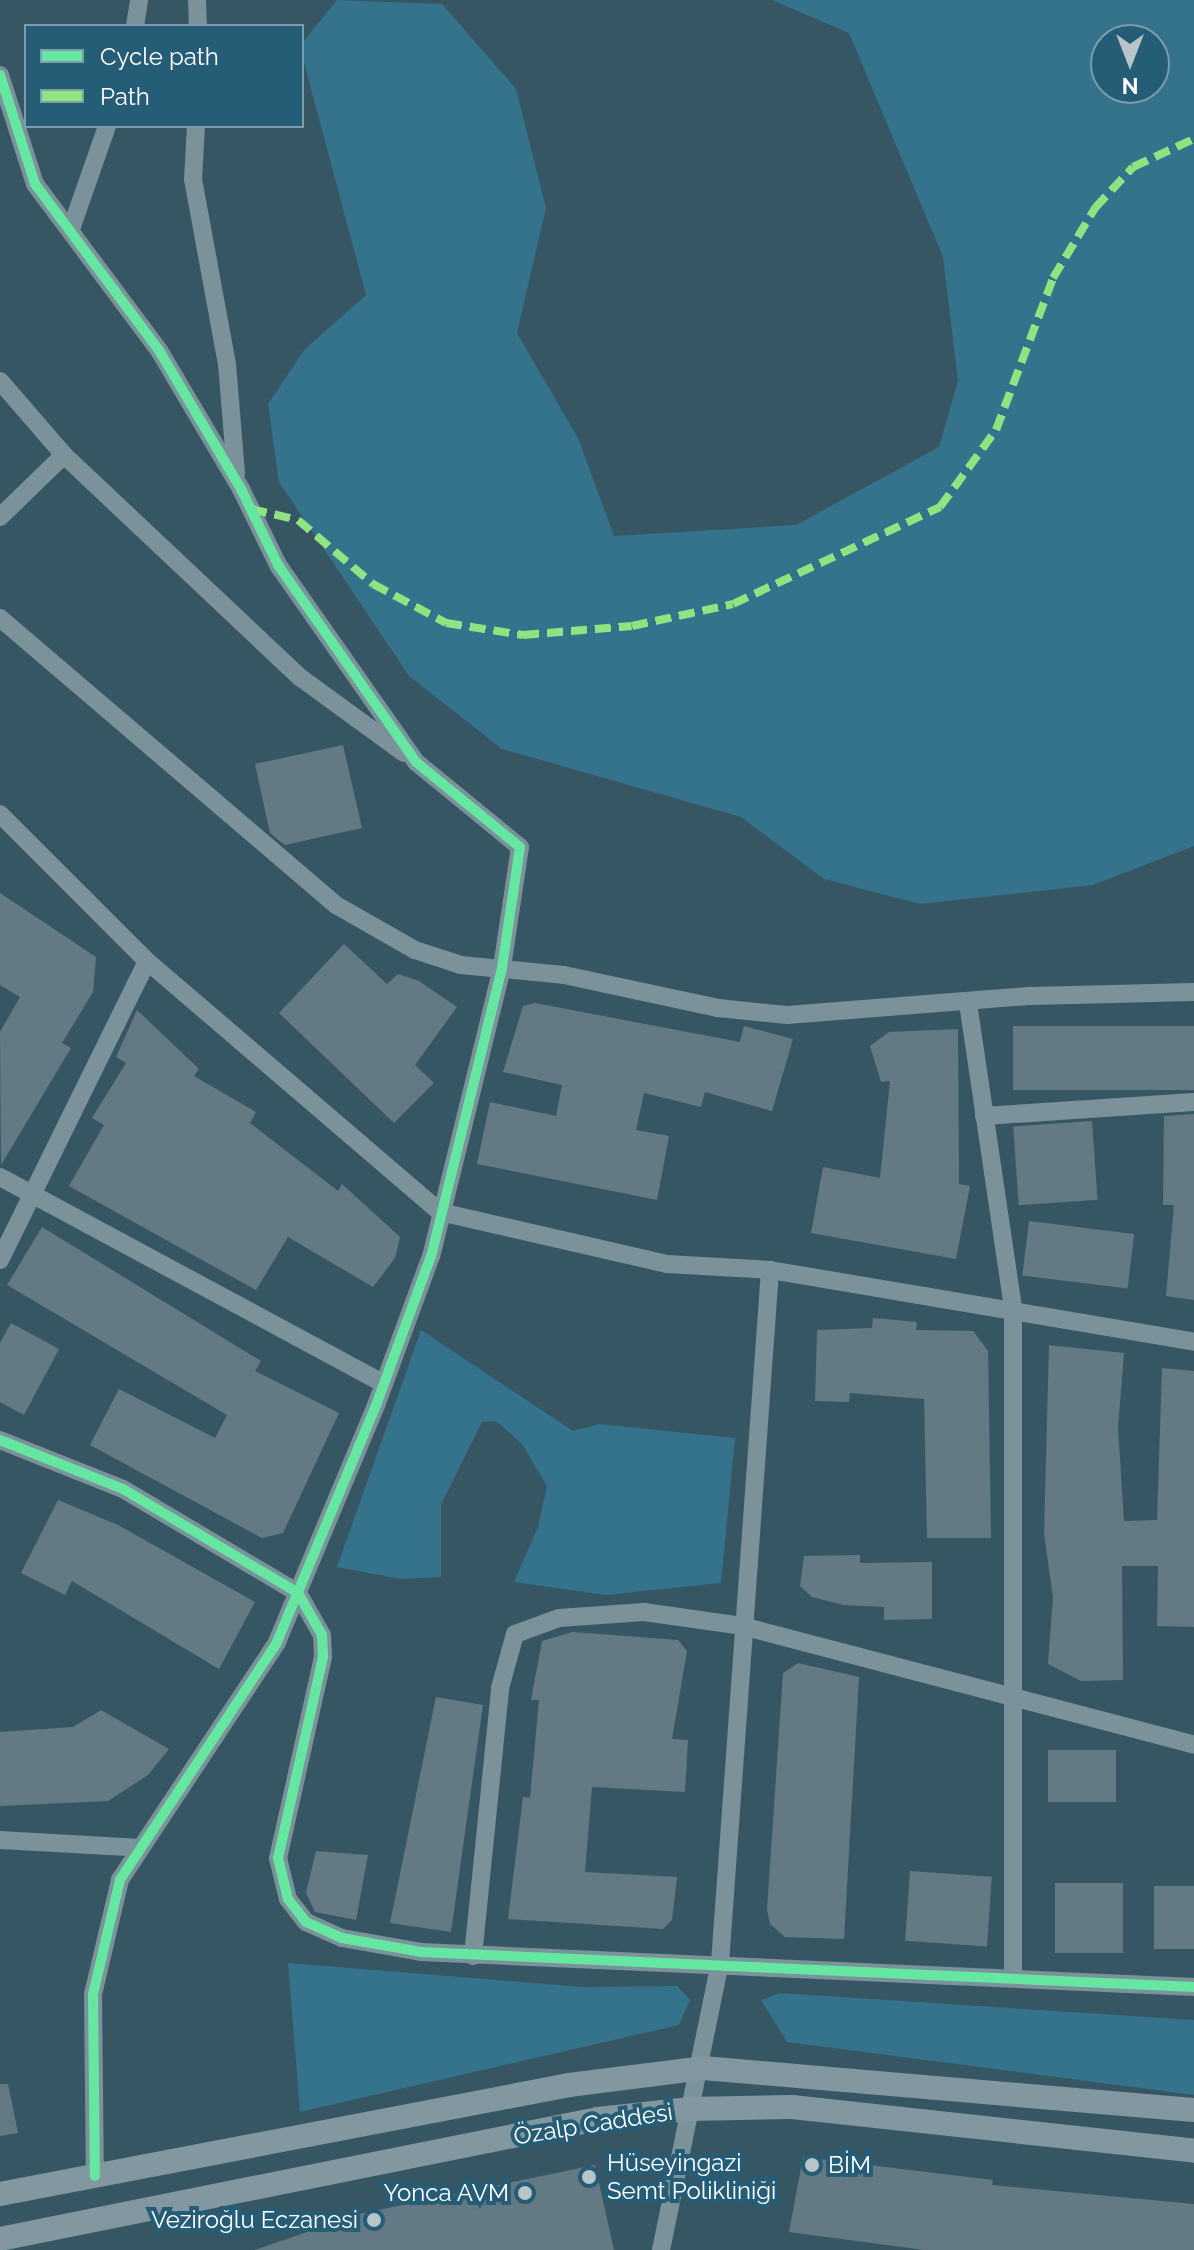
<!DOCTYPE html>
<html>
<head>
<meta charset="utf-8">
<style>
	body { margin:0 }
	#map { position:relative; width:1194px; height:2250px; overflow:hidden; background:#375664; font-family:Raleway,sans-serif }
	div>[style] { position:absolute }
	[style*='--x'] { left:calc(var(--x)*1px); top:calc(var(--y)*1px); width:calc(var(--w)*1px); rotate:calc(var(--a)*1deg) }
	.green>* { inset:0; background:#35728c }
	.building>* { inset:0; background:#637a84; transform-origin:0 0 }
	.minor>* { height:18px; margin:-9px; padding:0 9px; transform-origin:9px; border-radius:9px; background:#7b929b }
	.secondary>* { height:24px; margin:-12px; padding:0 12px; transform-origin:12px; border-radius:12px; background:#8297a0 }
	.quiet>* { height:8px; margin-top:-4px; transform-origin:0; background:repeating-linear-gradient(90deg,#91e382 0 16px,transparent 0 24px) }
	.cycleway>* { height:10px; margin:-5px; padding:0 5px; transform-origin:5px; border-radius:5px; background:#66e7a1 }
	.dots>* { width:22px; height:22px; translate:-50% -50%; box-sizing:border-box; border:4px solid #255c76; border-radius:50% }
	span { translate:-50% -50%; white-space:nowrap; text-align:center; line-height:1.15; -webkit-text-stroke:8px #255c76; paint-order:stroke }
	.street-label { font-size:24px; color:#fff }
	.poi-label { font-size:24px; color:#fff }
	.left { translate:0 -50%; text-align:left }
	.right { translate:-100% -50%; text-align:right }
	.legend { position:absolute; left:24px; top:24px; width:280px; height:104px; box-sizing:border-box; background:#255c76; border:2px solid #7c9dad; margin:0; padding:10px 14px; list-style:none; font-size:24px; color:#fff }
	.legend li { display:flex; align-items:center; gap:16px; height:40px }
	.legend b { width:40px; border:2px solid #7c9dad }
	.north { position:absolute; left:1090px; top:24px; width:80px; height:80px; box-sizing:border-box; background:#255c76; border:2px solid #7c9dad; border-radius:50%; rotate:180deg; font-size:22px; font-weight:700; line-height:32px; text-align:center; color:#fff }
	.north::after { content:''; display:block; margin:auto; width:28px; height:36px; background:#b9c4c9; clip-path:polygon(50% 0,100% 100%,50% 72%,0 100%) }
</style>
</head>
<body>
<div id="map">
	<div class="green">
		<div style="clip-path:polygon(evenodd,337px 0,442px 4px,516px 89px,546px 208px,517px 333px,578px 438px,614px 536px,796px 525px,939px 447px,958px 381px,943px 257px,849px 33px,772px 0,1194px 0,1194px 846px,1093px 885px,920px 904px,824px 879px,741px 817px,502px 749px,409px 676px,279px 482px,268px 404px,304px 350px,366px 295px,302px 55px,302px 43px,337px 0,1154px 40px,1154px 88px,1106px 88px,1106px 40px,1154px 40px)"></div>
		<div style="clip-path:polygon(421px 1330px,573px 1431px,599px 1424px,735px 1438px,721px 1583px,606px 1595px,514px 1582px,538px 1527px,547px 1486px,522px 1444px,496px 1421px,482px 1422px,441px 1505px,441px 1577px,401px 1579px,337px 1567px)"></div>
		<div style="clip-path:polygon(288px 1963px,582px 1987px,677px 1986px,690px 2000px,679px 2025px,300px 2112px)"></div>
		<div style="clip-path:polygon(780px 1993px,1194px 2020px,1194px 2095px,787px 2042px,761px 2000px)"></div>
	</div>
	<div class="building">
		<div style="clip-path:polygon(343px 745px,362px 828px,285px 845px,270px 833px,255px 764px)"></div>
		<div style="clip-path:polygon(0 893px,96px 957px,93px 992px,62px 1043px,71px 1048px,1px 1165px,0 1032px,20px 997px,0 985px)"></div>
		<div style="clip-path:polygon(344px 944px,387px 984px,398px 974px,419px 981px,457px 1007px,415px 1065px,434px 1083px,394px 1123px,279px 1013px)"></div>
		<div style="clip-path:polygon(535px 1003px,740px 1042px,744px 1026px,793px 1039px,772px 1111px,705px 1092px,701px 1107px,644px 1093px,636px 1130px,669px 1136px,657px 1200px,477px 1164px,490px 1102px,556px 1116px,562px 1085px,503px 1072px,523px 1006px)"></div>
		<div style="clip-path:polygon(137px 1010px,199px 1069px,194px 1076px,256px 1112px,250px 1123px,338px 1191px,342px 1184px,400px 1237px,395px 1258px,373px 1287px,288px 1237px,256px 1290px,69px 1186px,104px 1125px,92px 1118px,126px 1063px,116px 1057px)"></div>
		<div style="left:1194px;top:1026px;width:64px;height:181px;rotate:90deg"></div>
		<div style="clip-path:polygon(958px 1029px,959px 1184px,970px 1186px,956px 1259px,811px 1233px,823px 1167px,880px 1178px,890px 1081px,881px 1082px,870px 1046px,889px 1032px)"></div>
		<div style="clip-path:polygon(1194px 1114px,1194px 1300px,1166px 1296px,1174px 1205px,1163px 1205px,1164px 1116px)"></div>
		<div style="left:1092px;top:1121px;width:79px;height:79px;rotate:86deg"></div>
		<div style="left:1029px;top:1221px;width:106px;height:55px;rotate:7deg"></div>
		<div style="clip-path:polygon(42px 1227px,261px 1361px,255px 1371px,339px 1413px,283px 1533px,262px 1538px,90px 1445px,119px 1389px,215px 1438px,227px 1415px,7px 1285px)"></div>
		<div style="clip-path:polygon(873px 1318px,917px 1322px,916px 1330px,973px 1331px,988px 1351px,991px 1538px,927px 1538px,924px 1399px,850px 1393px,849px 1402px,815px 1401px,817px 1330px,872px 1328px)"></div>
		<div style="clip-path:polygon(11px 1323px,59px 1349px,24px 1415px,0 1402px,0 1343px)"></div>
		<div style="clip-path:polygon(1049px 1345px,1124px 1353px,1118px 1428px,1124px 1521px,1157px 1520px,1162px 1368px,1194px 1371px,1194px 1627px,1157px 1626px,1158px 1566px,1122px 1566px,1123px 1680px,1081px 1681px,1048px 1664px,1053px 1597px,1044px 1534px)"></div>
		<div style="clip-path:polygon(58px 1500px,118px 1525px,255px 1602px,219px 1669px,72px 1581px,65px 1595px,21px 1573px)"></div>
		<div style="clip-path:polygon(860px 1555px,860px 1563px,932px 1562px,932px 1619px,884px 1620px,884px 1607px,843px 1605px,812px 1597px,800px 1586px,804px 1556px)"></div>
		<div style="clip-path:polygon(573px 1632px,678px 1640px,687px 1651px,672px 1739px,688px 1740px,685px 1792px,592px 1787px,585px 1872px,677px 1877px,672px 1920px,663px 1929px,508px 1919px,523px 1797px,530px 1798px,539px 1700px,531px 1700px,542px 1641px)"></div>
		<div style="clip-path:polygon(798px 1663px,859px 1677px,844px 1939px,785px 1937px,770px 1924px,767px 1910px,783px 1673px)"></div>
		<div style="clip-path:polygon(436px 1697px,483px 1705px,451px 1932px,390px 1923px)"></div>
		<div style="clip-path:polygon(101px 1710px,169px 1749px,148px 1775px,108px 1801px,0 1806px,0 1732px,73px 1727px)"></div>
		<div style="left:1116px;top:1750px;width:52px;height:68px;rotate:90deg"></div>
		<div style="clip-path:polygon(316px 1851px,368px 1855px,356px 1920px,315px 1912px,306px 1893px)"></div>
		<div style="left:910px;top:1871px;width:82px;height:70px;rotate:4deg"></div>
		<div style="left:1055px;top:1883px;width:68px;height:70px"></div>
		<div style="left:1154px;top:1886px;width:40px;height:63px"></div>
		<div style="clip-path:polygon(0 2084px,8px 2084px,18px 2133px,0 2136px)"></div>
		<div style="clip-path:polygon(803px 2157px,993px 2180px,992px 2185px,1194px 2204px,1194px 2250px,924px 2250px,789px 2232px)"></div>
		<div style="clip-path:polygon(595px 2165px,614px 2250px,255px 2250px,359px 2214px)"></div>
	</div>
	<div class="minor">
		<div style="--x:197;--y:0;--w:26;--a:88"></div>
		<div style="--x:135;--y:26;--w:26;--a:-81"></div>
		<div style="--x:0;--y:75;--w:114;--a:72.2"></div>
		<div style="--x:35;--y:184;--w:209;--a:53.3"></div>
		<div style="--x:160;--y:352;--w:159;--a:59.4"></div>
		<div style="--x:241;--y:489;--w:85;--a:64"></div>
		<div style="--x:278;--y:565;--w:241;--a:55"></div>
		<div style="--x:416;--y:762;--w:134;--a:39.3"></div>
		<div style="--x:520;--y:847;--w:122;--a:98.5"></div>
		<div style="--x:502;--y:968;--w:297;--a:103.8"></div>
		<div style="--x:431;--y:1256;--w:157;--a:110.2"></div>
		<div style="--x:377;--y:1403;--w:261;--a:112.7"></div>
		<div style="--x:276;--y:1644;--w:283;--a:123.5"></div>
		<div style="--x:120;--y:1880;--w:117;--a:103.3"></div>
		<div style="--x:93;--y:1994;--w:182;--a:89.4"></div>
		<div style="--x:196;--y:126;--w:53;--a:93.2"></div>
		<div style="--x:193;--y:179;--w:188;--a:79.6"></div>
		<div style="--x:227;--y:364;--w:110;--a:85.3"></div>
		<div style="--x:71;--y:229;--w:109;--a:-70.7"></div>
		<div style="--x:0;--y:381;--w:98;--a:49.1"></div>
		<div style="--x:64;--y:455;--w:325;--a:43.3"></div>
		<div style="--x:301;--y:678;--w:127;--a:36.1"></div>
		<div style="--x:0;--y:517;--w:89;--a:-44.1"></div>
		<div style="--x:0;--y:618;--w:442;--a:40.5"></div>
		<div style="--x:336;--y:905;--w:91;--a:29.7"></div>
		<div style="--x:415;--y:950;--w:48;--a:18.1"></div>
		<div style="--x:461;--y:965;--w:103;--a:5.5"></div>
		<div style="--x:564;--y:975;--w:157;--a:12.1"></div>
		<div style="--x:718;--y:1008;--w:69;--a:5.8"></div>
		<div style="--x:787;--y:1015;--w:245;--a:-4.5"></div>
		<div style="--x:1031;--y:996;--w:163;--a:-1.4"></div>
		<div style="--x:0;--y:814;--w:208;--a:45"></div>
		<div style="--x:147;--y:961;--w:386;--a:40.6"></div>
		<div style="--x:440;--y:1212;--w:233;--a:12.9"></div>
		<div style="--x:667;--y:1264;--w:103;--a:3.3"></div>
		<div style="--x:770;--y:1270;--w:430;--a:9.6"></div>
		<div style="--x:968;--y:1003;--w:309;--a:81.6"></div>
		<div style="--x:1013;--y:1309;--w:669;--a:90"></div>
		<div style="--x:984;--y:1116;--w:210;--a:-3.8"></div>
		<div style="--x:0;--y:1177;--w:436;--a:28.3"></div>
		<div style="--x:0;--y:1260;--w:333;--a:-63.8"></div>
		<div style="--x:0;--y:1440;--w:132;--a:21.7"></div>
		<div style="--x:123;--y:1489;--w:204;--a:30.7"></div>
		<div style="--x:298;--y:1593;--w:48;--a:60.3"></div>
		<div style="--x:322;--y:1635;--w:22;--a:87"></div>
		<div style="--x:323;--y:1657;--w:206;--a:102.6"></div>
		<div style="--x:278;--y:1858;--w:42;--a:76.3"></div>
		<div style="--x:288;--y:1899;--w:29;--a:52"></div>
		<div style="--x:306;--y:1922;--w:39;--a:24"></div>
		<div style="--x:342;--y:1938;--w:80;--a:10"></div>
		<div style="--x:421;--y:1952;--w:774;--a:2.59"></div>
		<div style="--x:0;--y:1840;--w:141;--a:3.2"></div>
		<div style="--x:473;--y:1956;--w:269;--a:-84.2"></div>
		<div style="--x:500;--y:1688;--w:56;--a:-74.5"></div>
		<div style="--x:515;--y:1634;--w:47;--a:-20"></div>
		<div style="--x:559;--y:1618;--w:85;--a:-4"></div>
		<div style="--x:644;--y:1612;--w:99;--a:8.1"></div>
		<div style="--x:742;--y:1626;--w:467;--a:14.7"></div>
		<div style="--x:661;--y:2250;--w:293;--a:-78.4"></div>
		<div style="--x:720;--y:1963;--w:695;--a:-85.87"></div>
	</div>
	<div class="secondary">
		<div style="--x:0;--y:2194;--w:579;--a:-10.84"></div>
		<div style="--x:569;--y:2085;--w:135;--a:-7.2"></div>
		<div style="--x:703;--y:2068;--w:493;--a:4.9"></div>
		<div style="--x:0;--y:2239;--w:610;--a:-11.35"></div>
		<div style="--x:598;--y:2119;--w:93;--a:-6.2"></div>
		<div style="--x:690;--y:2109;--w:102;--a:-1.1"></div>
		<div style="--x:792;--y:2107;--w:404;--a:6.2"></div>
	</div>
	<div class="quiet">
		<div style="--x:251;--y:509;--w:48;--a:13.2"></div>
		<div style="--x:298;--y:520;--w:99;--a:40.5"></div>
		<div style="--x:373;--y:584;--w:83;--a:28.1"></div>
		<div style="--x:446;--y:623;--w:78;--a:8.9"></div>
		<div style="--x:523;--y:635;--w:109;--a:-4.7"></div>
		<div style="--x:632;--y:626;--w:103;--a:-12.3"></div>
		<div style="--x:733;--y:604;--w:229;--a:-25.1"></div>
		<div style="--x:940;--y:507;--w:95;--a:-54"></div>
		<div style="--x:996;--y:430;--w:162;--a:-69.4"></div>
		<div style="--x:1053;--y:278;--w:82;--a:-59"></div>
		<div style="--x:1095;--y:208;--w:56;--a:-47.2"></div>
		<div style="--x:1133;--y:167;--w:67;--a:-24.7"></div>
	</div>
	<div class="cycleway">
		<div style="--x:0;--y:75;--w:114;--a:72.2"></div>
		<div style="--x:35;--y:184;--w:209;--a:53.3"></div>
		<div style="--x:160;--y:352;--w:159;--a:59.4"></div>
		<div style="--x:241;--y:489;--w:85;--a:64"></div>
		<div style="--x:278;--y:565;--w:241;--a:55"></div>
		<div style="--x:416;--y:762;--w:134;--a:39.3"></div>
		<div style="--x:520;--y:847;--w:122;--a:98.5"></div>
		<div style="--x:502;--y:968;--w:297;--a:103.8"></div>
		<div style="--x:431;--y:1256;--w:157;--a:110.2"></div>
		<div style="--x:377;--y:1403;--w:261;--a:112.7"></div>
		<div style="--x:276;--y:1644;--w:283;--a:123.5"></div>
		<div style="--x:120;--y:1880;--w:117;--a:103.3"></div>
		<div style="--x:93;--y:1994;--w:182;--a:89.4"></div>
		<div style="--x:0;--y:1440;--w:132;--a:21.7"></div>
		<div style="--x:123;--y:1489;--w:204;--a:30.7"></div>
		<div style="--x:298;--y:1593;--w:48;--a:60.3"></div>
		<div style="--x:322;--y:1635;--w:22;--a:87"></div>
		<div style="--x:323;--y:1657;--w:206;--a:102.6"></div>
		<div style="--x:278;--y:1858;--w:42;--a:76.3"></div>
		<div style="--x:288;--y:1899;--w:29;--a:52"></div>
		<div style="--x:306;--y:1922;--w:39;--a:24"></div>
		<div style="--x:342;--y:1938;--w:80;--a:10"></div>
		<div style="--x:421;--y:1952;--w:774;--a:2.59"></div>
	</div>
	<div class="dots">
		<div style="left:812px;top:2165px;background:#b9c4c9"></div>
		<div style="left:589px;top:2177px;background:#b9c4c9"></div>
		<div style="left:525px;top:2193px;background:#b9c4c9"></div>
		<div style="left:374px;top:2220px;background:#b9c4c9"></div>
	</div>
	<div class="street-label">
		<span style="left:593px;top:2124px;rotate:-9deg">Özalp Caddesi</span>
	</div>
	<div class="poi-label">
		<span class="left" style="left:607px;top:2177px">Hüseyingazi<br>Semt Polikliniği</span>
		<span class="left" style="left:828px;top:2165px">BİM</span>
		<span class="right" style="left:509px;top:2193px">Yonca AVM</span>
		<span class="right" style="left:358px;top:2220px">Veziroğlu Eczanesi</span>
	</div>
	<ul class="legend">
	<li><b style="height:10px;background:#66e7a1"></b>Cycle path</li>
	<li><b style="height:10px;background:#91e382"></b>Path</li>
	</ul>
	<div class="north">N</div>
</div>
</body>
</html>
